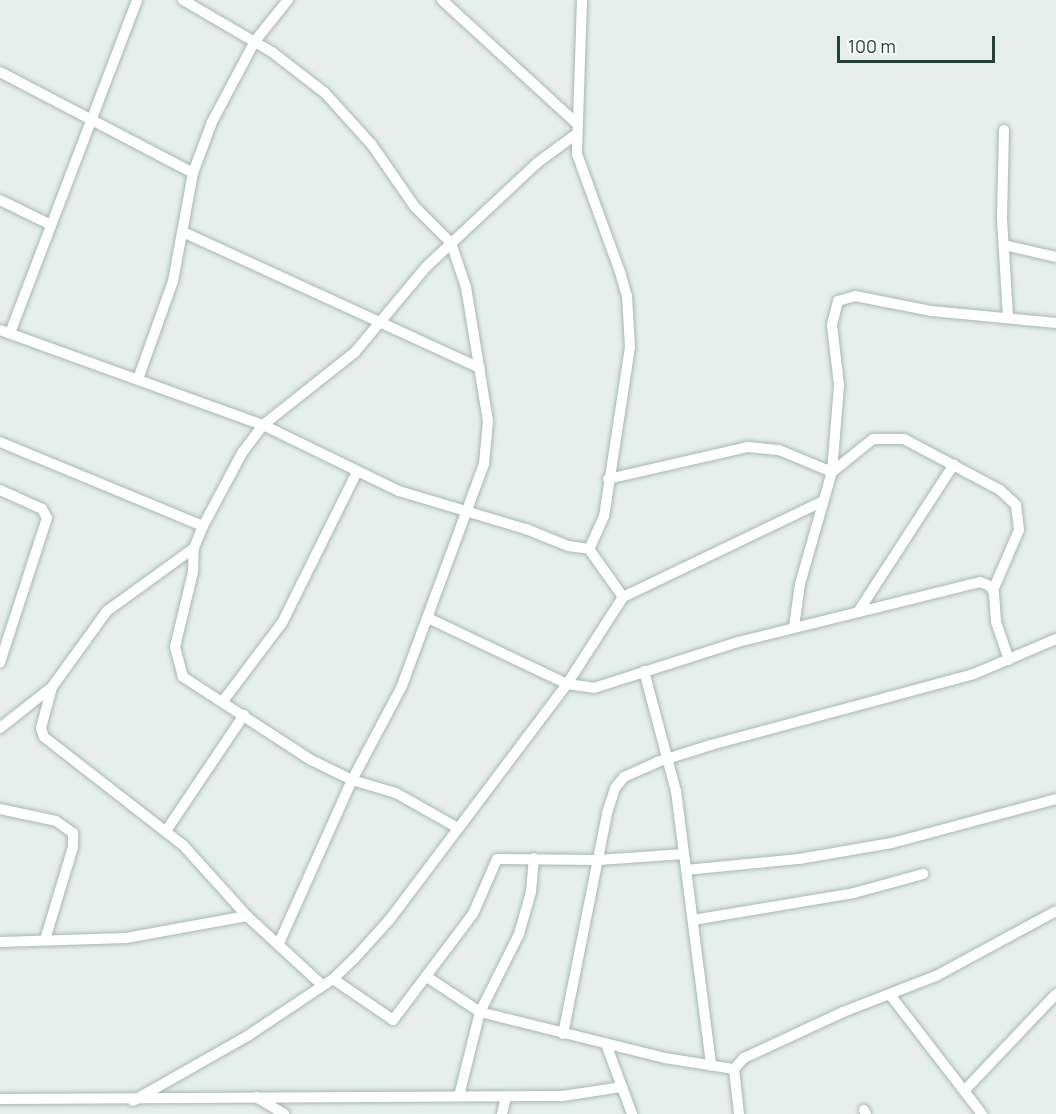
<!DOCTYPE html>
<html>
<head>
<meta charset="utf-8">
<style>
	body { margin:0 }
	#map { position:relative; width:1056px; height:1114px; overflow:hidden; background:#e6efeb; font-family:Manrope,sans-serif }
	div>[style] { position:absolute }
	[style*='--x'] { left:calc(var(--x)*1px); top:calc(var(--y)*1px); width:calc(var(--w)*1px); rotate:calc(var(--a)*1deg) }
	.roads { filter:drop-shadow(0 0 2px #a8b8b2) drop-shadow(0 0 2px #a8b8b2) }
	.street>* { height:10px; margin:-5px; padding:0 5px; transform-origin:5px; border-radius:5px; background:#fff }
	span { translate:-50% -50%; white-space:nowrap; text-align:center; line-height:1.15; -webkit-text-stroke:4.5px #f7fbf9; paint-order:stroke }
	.scale { position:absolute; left:837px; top:36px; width:158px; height:27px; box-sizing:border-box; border:3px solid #24423a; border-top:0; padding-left:8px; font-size:18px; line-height:21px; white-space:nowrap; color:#24423a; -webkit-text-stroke:4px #f7fbf9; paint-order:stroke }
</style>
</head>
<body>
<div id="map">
	<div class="roads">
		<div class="street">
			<div style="--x:183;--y:0;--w:103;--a:30.3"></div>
			<div style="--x:272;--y:52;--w:67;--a:37.7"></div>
			<div style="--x:325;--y:93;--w:70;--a:47.9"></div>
			<div style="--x:372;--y:145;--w:75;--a:55.3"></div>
			<div style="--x:415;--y:207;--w:51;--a:45"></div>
			<div style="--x:451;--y:243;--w:46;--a:71.2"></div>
			<div style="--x:466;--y:287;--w:136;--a:80.7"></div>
			<div style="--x:488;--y:421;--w:43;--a:95.3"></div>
			<div style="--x:484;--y:464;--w:237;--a:110.3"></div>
			<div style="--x:402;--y:686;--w:106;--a:118"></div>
			<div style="--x:352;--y:780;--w:179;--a:114.1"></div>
			<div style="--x:442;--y:0;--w:182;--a:42.5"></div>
			<div style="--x:582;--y:0;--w:154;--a:91.9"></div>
			<div style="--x:577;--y:154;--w:126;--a:70"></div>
			<div style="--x:620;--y:272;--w:25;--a:74"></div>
			<div style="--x:627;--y:296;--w:51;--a:86.6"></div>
			<div style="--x:630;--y:347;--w:171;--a:98.7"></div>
			<div style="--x:604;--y:516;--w:36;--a:114"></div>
			<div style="--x:589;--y:549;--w:59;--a:54.7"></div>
			<div style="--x:0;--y:72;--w:218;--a:27.6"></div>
			<div style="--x:1004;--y:130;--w:89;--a:91.3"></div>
			<div style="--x:1002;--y:219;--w:98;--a:86.5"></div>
			<div style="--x:0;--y:200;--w:57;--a:26.1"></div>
			<div style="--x:185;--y:233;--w:324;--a:24.6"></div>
			<div style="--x:1004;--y:245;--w:53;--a:13"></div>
			<div style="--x:0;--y:330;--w:280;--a:19.9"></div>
			<div style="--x:263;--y:425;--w:151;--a:25.9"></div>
			<div style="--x:399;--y:491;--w:133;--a:16.7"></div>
			<div style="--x:526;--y:529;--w:45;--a:22"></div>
			<div style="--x:568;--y:546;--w:21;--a:8"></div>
			<div style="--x:10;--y:333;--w:356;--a:-69.1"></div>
			<div style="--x:138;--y:379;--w:104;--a:-70.3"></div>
			<div style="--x:173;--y:281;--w:110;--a:-79.5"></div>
			<div style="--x:193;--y:173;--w:54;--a:-69.6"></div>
			<div style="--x:212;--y:122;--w:92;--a:-62"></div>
			<div style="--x:255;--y:41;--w:53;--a:-51.2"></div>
			<div style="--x:0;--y:442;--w:220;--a:22.5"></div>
			<div style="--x:608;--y:479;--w:144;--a:-12.9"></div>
			<div style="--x:748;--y:447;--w:31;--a:6"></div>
			<div style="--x:779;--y:450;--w:57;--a:22.5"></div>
			<div style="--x:832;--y:472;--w:53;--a:-38.8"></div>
			<div style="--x:873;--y:439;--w:31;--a:0"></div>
			<div style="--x:904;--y:439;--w:109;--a:28"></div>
			<div style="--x:1000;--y:490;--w:22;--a:43"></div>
			<div style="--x:1016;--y:505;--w:25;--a:83"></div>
			<div style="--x:1019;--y:530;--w:65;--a:113.4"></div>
			<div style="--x:0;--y:490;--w:46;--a:24.3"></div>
			<div style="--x:42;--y:509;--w:10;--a:61"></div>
			<div style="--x:47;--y:518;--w:152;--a:108"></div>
			<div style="--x:858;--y:612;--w:176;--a:-57"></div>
			<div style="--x:428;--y:618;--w:154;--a:25.4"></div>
			<div style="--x:567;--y:684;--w:27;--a:8"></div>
			<div style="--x:594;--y:688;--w:151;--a:-17.7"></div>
			<div style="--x:738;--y:642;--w:249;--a:-13.9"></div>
			<div style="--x:980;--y:582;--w:11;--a:22"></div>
			<div style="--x:990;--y:586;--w:8;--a:60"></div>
			<div style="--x:994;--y:593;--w:29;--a:86"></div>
			<div style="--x:996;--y:622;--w:40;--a:71.1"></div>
			<div style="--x:794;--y:627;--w:43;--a:-82.1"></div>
			<div style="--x:800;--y:584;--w:116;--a:-74.1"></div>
			<div style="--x:832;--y:472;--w:87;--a:-85.4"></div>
			<div style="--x:839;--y:385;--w:60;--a:-96.7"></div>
			<div style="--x:832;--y:325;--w:25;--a:-76"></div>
			<div style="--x:838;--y:301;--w:18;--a:-16"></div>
			<div style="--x:855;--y:296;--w:77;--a:11.2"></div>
			<div style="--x:931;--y:311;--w:126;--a:5.5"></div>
			<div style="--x:644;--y:671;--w:124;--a:75.1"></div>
			<div style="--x:676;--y:791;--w:277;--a:82.7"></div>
			<div style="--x:52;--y:687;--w:42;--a:105"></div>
			<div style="--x:41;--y:728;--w:9;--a:72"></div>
			<div style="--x:44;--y:737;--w:177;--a:37.9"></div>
			<div style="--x:184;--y:846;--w:94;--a:48"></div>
			<div style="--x:223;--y:701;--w:98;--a:-52.9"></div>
			<div style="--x:282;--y:623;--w:169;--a:-63.6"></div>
			<div style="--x:0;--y:728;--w:66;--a:-38.3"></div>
			<div style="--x:52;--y:687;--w:94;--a:-54.1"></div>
			<div style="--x:107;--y:611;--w:107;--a:-35.9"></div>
			<div style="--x:0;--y:809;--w:57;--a:12.1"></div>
			<div style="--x:56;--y:821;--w:21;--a:35"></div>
			<div style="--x:73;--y:833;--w:14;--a:90"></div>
			<div style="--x:73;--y:847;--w:97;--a:106.8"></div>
			<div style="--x:458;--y:828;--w:71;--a:-150.6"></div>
			<div style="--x:396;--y:793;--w:46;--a:-163.5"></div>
			<div style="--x:352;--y:780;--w:46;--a:-154"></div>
			<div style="--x:311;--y:760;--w:153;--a:-147"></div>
			<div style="--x:183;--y:677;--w:31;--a:-105"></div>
			<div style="--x:175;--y:647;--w:77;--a:-76.5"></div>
			<div style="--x:193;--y:572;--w:24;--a:-88"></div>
			<div style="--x:194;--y:548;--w:24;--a:-68"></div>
			<div style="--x:203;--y:526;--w:83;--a:-61.9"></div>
			<div style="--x:242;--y:453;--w:35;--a:-53"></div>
			<div style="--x:263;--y:425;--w:117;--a:-38.4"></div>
			<div style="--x:355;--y:352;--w:111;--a:-50.1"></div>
			<div style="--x:426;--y:267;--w:152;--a:-43.1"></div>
			<div style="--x:537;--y:163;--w:47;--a:-36.4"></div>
			<div style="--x:166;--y:831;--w:140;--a:-56.1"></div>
			<div style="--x:686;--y:870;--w:114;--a:-5.6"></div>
			<div style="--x:799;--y:859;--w:94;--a:-9.8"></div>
			<div style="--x:892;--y:843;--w:170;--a:-15"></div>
			<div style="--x:693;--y:920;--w:163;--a:-9.5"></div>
			<div style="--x:854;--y:893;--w:72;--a:-15.4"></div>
			<div style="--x:0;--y:942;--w:126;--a:-1.8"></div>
			<div style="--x:126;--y:938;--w:123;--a:-10.3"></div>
			<div style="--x:247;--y:916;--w:103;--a:42.6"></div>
			<div style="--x:427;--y:977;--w:64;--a:33.4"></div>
			<div style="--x:480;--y:1012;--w:87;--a:-63.4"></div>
			<div style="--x:519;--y:934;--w:44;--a:-74.1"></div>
			<div style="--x:531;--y:892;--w:34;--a:-85"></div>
			<div style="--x:333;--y:979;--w:73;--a:34.3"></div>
			<div style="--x:393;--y:1020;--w:133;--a:-53"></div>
			<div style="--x:473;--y:914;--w:60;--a:-66.4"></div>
			<div style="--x:497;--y:859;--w:101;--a:0.6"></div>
			<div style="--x:598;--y:860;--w:86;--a:-4"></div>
			<div style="--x:891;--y:996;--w:149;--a:52.4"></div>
			<div style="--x:563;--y:1034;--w:225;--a:-78.7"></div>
			<div style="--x:607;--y:813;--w:26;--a:-72"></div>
			<div style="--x:615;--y:788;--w:14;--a:-51"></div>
			<div style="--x:624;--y:777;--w:36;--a:-24"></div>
			<div style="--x:657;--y:762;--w:57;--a:-17.5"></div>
			<div style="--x:711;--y:745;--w:272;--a:-15.1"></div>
			<div style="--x:974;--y:674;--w:89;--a:-23.1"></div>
			<div style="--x:606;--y:1044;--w:75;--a:69.6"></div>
			<div style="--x:965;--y:1090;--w:132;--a:-46.5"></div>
			<div style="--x:459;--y:1096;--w:87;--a:-76"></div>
			<div style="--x:480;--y:1012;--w:191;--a:14"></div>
			<div style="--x:665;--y:1058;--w:70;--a:9.1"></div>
			<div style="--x:256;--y:1097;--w:33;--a:31"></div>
			<div style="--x:0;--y:1099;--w:563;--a:-0.31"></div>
			<div style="--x:563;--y:1096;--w:60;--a:-8.7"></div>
			<div style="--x:133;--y:1101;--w:133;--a:-29.6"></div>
			<div style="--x:249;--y:1035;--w:101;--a:-33.7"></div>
			<div style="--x:333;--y:979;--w:29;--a:-44"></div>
			<div style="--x:354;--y:959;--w:54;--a:-48"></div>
			<div style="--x:390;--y:919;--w:294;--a:-53"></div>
			<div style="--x:567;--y:684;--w:103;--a:-57.2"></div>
			<div style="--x:623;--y:597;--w:220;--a:-25.6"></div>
			<div style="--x:864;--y:1110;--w:4;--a:63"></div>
			<div style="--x:502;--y:1114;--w:18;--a:-77"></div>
			<div style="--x:739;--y:1114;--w:45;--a:-96.3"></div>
			<div style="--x:734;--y:1069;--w:15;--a:-48"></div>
			<div style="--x:744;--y:1058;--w:109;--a:-24.9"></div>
			<div style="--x:843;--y:1012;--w:100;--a:-21.2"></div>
			<div style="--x:936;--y:976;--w:136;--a:-28.4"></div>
		</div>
	</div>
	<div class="scale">100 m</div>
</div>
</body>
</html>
